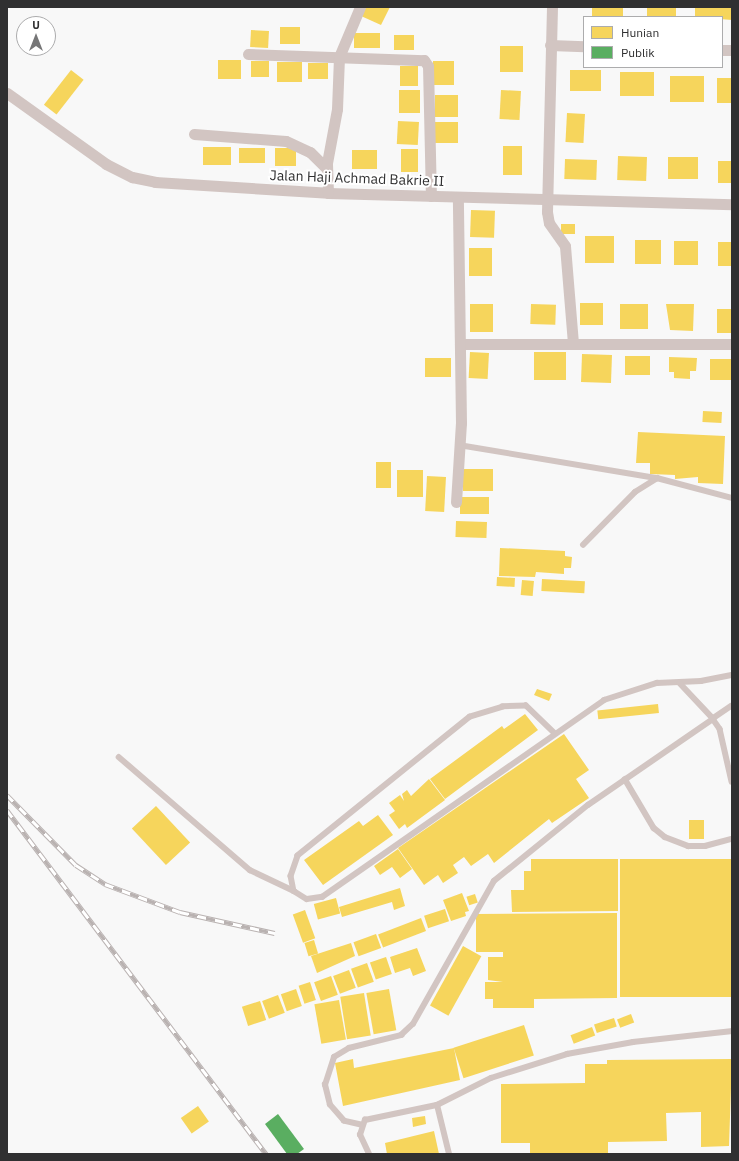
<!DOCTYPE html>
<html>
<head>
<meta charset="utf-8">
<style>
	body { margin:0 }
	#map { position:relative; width:739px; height:1161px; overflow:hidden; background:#f8f8f8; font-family:"IBM Plex Sans",sans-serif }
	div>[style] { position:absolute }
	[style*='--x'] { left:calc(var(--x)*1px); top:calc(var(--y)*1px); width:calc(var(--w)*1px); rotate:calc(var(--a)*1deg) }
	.homes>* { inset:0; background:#f6d55c; transform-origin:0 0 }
	.public>* { inset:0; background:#5aae61 }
	.lane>* { height:5.5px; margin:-2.75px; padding:0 2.75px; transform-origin:2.75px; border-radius:2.75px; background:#d2c5c2 }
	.street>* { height:11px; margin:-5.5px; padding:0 5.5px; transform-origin:5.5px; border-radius:5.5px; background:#d2c5c2 }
	.rail>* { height:4.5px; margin-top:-2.25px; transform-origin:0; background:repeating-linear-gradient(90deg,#fff 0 9px,#b9b2b1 0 18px); box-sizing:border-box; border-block:1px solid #b9b2b1 }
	span { translate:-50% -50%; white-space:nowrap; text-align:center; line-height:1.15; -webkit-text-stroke:4px #fff; paint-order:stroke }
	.street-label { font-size:14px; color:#303031 }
	.frame { position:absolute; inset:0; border:8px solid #303031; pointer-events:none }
	.legend { position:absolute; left:583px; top:16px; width:140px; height:52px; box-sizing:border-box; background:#fff; border:1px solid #acacad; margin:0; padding:5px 7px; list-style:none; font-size:12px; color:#303031 }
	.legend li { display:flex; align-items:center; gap:8px; height:20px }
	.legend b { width:20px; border:1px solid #acacad }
	.north { position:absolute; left:16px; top:16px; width:40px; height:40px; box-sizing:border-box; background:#fff; border:1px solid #acacad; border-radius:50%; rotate:0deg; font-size:11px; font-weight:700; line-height:16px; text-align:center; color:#303031 }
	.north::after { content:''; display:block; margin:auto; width:14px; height:18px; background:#767677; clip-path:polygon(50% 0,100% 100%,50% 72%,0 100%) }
</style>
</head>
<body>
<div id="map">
	<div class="homes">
		<div style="clip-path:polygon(366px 7px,390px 7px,381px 25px,361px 16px)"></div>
		<div style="left:592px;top:7px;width:31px;height:10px"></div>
		<div style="left:647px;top:7px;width:29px;height:10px"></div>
		<div style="clip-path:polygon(695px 7px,732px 7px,732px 20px,695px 17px)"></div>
		<div style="left:280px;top:27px;width:20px;height:17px"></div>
		<div style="left:251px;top:30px;width:18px;height:17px;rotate:3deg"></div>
		<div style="left:354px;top:33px;width:26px;height:15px"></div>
		<div style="left:394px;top:35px;width:20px;height:15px"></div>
		<div style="left:500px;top:46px;width:23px;height:26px"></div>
		<div style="left:218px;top:60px;width:23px;height:19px"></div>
		<div style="left:251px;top:61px;width:18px;height:16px"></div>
		<div style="left:433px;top:61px;width:21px;height:24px"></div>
		<div style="left:277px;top:62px;width:25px;height:20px"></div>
		<div style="left:308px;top:63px;width:20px;height:16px"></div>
		<div style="left:400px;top:66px;width:18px;height:20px"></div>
		<div style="left:71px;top:70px;width:16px;height:44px;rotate:38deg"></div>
		<div style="left:570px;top:70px;width:31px;height:21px"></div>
		<div style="left:620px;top:72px;width:34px;height:24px"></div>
		<div style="left:670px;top:76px;width:34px;height:26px"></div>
		<div style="left:717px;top:78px;width:15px;height:25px"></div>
		<div style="left:399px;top:90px;width:21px;height:23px"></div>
		<div style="left:501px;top:90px;width:20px;height:29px;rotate:3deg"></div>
		<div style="left:435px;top:95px;width:23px;height:22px"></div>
		<div style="left:567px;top:113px;width:18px;height:29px;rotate:3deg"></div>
		<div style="left:398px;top:121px;width:21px;height:23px;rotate:3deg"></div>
		<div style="left:435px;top:122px;width:23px;height:21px"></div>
		<div style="left:503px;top:146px;width:19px;height:29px"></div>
		<div style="left:203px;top:147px;width:28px;height:18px"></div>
		<div style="left:239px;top:148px;width:26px;height:15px"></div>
		<div style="left:275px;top:148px;width:21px;height:18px"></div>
		<div style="left:401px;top:149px;width:17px;height:23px"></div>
		<div style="left:352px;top:150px;width:25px;height:19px"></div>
		<div style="left:618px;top:156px;width:29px;height:24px;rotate:2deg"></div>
		<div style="left:668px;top:157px;width:30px;height:22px"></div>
		<div style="left:565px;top:159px;width:32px;height:20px;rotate:2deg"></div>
		<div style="left:718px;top:161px;width:14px;height:22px"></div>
		<div style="left:471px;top:210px;width:24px;height:27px;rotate:2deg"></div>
		<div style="left:561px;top:224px;width:14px;height:10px"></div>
		<div style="left:585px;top:236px;width:29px;height:27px"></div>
		<div style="left:635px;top:240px;width:26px;height:24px"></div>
		<div style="left:674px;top:241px;width:24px;height:24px"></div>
		<div style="left:718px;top:242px;width:14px;height:24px"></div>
		<div style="left:469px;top:248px;width:23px;height:28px"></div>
		<div style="left:580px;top:303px;width:23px;height:22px"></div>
		<div style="left:470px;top:304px;width:23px;height:28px"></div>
		<div style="left:531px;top:304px;width:25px;height:20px;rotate:2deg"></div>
		<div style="left:620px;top:304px;width:28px;height:25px"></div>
		<div style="clip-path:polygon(666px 304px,694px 304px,693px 331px,670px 330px)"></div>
		<div style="left:717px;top:309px;width:15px;height:24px"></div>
		<div style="left:470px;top:352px;width:19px;height:26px;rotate:3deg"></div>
		<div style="left:534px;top:352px;width:32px;height:28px"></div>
		<div style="left:582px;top:354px;width:30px;height:28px;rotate:2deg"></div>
		<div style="left:625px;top:356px;width:25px;height:19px"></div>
		<div style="clip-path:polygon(669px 357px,697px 358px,696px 371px,690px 371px,690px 379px,674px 378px,674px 372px,669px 372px)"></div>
		<div style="left:425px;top:358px;width:26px;height:19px"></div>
		<div style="left:710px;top:359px;width:22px;height:21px"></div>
		<div style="left:703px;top:411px;width:19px;height:11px;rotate:3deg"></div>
		<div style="clip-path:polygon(638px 432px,725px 436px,723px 484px,698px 483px,698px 477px,675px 479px,675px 475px,650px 474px,650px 463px,636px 463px)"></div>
		<div style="left:376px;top:462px;width:15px;height:26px"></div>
		<div style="left:463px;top:469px;width:30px;height:22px"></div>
		<div style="left:397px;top:470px;width:26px;height:27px"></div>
		<div style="left:427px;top:476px;width:19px;height:35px;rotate:3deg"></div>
		<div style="left:460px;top:497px;width:29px;height:17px"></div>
		<div style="left:456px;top:521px;width:31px;height:16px;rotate:2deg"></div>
		<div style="clip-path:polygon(500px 548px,565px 551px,565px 556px,572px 557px,571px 568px,564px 568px,564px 574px,536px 572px,535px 577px,499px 576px)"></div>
		<div style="left:497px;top:577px;width:18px;height:9px;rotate:3deg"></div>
		<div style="left:542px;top:579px;width:43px;height:12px;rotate:3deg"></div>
		<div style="left:522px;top:580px;width:12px;height:15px;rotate:5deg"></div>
		<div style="clip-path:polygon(537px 689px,552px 694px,549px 701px,534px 695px)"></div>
		<div style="left:658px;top:704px;width:9px;height:61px;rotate:84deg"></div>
		<div style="clip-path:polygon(525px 714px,538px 730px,445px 799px,430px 779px,502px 726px,504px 729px)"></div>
		<div style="clip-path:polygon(564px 734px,589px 770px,576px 779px,589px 798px,552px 823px,549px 819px,494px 863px,488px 854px,471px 866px,464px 857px,453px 865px,458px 873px,443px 883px,438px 875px,424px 885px,398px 848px)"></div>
		<div style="clip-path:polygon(429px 779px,445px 800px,407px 828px,405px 824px,399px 829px,389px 815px,395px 811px,389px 803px,400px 795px,404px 801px,402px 794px,407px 790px,411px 796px)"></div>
		<div style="left:156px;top:806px;width:50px;height:33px;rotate:47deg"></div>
		<div style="clip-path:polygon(378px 815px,393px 835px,323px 885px,304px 860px,359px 821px,363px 826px)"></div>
		<div style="left:704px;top:820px;width:19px;height:15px;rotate:90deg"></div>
		<div style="clip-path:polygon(398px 849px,412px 869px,400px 878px,392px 867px,380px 875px,374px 866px)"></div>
		<div style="clip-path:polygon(531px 859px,618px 859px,618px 911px,512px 912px,511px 890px,524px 890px,524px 871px,531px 871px)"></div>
		<div style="left:732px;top:859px;width:138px;height:112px;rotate:90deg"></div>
		<div style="clip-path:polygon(400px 888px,405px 906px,394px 910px,392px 902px,342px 917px,339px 907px)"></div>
		<div style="clip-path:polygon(462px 893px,469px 911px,465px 912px,466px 916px,451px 921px,443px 900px)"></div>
		<div style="left:475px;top:894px;width:9px;height:9px;rotate:72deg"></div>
		<div style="left:336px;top:898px;width:16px;height:23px;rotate:75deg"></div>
		<div style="left:445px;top:909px;width:13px;height:22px;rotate:72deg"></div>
		<div style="left:305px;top:910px;width:30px;height:13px;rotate:70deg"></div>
		<div style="clip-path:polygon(617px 913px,617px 998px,534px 999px,534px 1008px,493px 1008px,493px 999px,485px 999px,485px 982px,503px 982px,488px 980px,488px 957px,503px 957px,503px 952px,476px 952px,476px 914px)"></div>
		<div style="left:421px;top:918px;width:14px;height:46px;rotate:69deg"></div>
		<div style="left:376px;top:934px;width:15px;height:24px;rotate:70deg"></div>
		<div style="left:314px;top:940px;width:14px;height:10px;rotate:73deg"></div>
		<div style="clip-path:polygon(351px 943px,355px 956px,317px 973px,311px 956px)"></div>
		<div style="left:463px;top:946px;width:21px;height:68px;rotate:29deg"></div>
		<div style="clip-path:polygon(417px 948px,426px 971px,413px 976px,410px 968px,395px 973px,390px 957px)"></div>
		<div style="left:386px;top:957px;width:18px;height:17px;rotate:71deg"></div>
		<div style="left:367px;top:963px;width:20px;height:17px;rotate:70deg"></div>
		<div style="left:349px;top:970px;width:19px;height:17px;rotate:69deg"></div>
		<div style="left:331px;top:976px;width:20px;height:18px;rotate:70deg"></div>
		<div style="left:310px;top:982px;width:19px;height:12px;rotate:72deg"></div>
		<div style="left:296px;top:989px;width:18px;height:16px;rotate:71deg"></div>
		<div style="left:389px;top:989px;width:42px;height:23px;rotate:80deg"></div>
		<div style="left:364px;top:993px;width:43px;height:24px;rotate:81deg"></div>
		<div style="left:278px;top:995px;width:19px;height:17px;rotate:69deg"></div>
		<div style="left:339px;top:1000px;width:40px;height:25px;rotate:80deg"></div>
		<div style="left:260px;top:1001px;width:20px;height:19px;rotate:72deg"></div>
		<div style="left:631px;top:1014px;width:9px;height:15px;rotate:69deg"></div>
		<div style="left:614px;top:1018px;width:9px;height:21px;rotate:72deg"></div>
		<div style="left:524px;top:1025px;width:32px;height:74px;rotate:72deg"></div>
		<div style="left:592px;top:1027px;width:9px;height:23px;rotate:69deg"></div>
		<div style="clip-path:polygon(454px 1048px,460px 1080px,343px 1106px,335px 1063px,353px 1059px,354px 1068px)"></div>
		<div style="clip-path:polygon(732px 1059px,729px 1146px,701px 1147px,701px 1112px,666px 1113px,667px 1141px,608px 1142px,608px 1154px,530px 1154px,530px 1143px,501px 1143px,501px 1084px,585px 1083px,585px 1064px,607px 1064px,607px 1060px)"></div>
		<div style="left:198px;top:1106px;width:19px;height:21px;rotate:55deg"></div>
		<div style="clip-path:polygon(425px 1116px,426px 1124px,413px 1127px,412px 1118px)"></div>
		<div style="clip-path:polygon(434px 1131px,439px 1154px,387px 1154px,385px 1143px)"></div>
	</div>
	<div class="public">
		<div style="clip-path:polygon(278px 1114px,304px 1149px,297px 1154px,287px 1154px,265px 1124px)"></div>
	</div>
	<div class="lane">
		<div style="--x:459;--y:445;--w:201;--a:9.5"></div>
		<div style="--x:583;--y:545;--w:74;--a:-45.5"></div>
		<div style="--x:635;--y:492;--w:26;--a:-32"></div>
		<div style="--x:657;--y:478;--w:78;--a:14.9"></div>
		<div style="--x:732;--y:706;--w:23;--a:146"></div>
		<div style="--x:713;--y:719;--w:12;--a:55"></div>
		<div style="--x:720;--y:729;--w:54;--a:77.2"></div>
		<div style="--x:554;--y:733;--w:39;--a:-136"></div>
		<div style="--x:526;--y:706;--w:23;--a:178"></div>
		<div style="--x:503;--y:707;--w:34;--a:163"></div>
		<div style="--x:470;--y:717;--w:221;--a:141.1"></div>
		<div style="--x:298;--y:856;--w:21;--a:109"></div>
		<div style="--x:291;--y:876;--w:15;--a:79"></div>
		<div style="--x:294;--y:891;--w:15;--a:32"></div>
		<div style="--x:307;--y:899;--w:15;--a:-8"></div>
		<div style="--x:322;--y:897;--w:344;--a:-34.9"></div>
		<div style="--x:604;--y:700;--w:56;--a:-17.8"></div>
		<div style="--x:657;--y:683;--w:44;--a:-2.6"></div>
		<div style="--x:701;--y:681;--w:32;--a:-11"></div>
		<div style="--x:119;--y:757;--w:173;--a:40.8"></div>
		<div style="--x:250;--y:870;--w:49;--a:25.5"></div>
		<div style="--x:625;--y:779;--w:57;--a:59.4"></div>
		<div style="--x:654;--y:828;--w:14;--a:39"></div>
		<div style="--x:665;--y:837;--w:25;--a:21"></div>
		<div style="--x:688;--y:846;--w:17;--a:0"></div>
		<div style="--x:705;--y:846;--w:28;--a:-15"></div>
		<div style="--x:361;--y:1125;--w:17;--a:-167"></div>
		<div style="--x:344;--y:1121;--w:21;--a:-131"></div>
		<div style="--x:330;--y:1105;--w:21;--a:-104"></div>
		<div style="--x:325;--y:1085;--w:29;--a:-72"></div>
		<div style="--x:334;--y:1057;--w:17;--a:-31"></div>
		<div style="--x:349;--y:1048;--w:54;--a:-14"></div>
		<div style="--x:401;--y:1035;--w:16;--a:-43"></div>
		<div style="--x:413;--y:1024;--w:164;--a:-60.5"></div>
		<div style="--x:494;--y:881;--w:121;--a:-39"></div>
		<div style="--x:588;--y:805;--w:152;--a:-34.5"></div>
		<div style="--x:713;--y:719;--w:48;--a:-133.3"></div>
		<div style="--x:369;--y:1154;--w:21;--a:-115"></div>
		<div style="--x:360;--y:1135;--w:16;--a:-72"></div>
		<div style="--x:365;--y:1120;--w:74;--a:-11.8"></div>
		<div style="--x:449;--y:1154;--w:50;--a:-103.8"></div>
		<div style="--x:437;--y:1105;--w:60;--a:-26.6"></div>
		<div style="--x:491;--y:1078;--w:80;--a:-17.5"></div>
		<div style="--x:567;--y:1054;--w:67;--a:-10.3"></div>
		<div style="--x:633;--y:1042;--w:100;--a:-6.3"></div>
	</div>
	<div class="street">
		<div style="--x:552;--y:7;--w:205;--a:91.4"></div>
		<div style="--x:547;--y:212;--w:11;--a:80"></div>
		<div style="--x:549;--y:223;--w:28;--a:55"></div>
		<div style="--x:565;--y:246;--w:98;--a:85.3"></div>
		<div style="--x:550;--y:45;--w:34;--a:2"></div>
		<div style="--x:722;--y:50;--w:10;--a:0"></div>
		<div style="--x:248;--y:54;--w:176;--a:2"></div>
		<div style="--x:424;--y:60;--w:7;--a:56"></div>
		<div style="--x:428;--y:66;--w:130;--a:88.7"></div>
		<div style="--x:7;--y:93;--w:122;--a:35.6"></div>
		<div style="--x:106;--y:164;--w:29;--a:27"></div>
		<div style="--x:132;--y:177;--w:24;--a:12"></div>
		<div style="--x:155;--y:182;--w:173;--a:3.6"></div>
		<div style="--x:328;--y:193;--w:404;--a:1.6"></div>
		<div style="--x:194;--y:134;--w:92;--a:4.4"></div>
		<div style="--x:286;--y:141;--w:26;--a:25"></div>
		<div style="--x:310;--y:152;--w:24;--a:45"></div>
		<div style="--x:328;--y:193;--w:30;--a:-92"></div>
		<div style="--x:327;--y:163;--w:55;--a:-79.5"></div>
		<div style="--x:337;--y:109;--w:52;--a:-87.8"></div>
		<div style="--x:339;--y:57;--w:54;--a:-67.2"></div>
		<div style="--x:460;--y:344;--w:272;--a:0"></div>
		<div style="--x:456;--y:502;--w:79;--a:-86.4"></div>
		<div style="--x:461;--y:423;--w:225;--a:-90.8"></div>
	</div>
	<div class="rail">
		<div style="--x:7;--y:795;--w:98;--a:45.4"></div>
		<div style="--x:76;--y:865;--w:35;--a:33"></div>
		<div style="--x:105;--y:884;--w:80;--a:20.5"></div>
		<div style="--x:180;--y:912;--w:97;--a:12.5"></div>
		<div style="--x:7;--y:810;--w:431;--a:53"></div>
	</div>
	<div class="street-label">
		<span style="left:357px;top:178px;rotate:2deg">Jalan Haji Achmad Bakrie II</span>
	</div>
	<div class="frame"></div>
	<ul class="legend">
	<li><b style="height:11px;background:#f6d55c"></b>Hunian</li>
	<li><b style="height:11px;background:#5aae61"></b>Publik</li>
	</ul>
	<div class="north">U</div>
</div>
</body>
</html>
